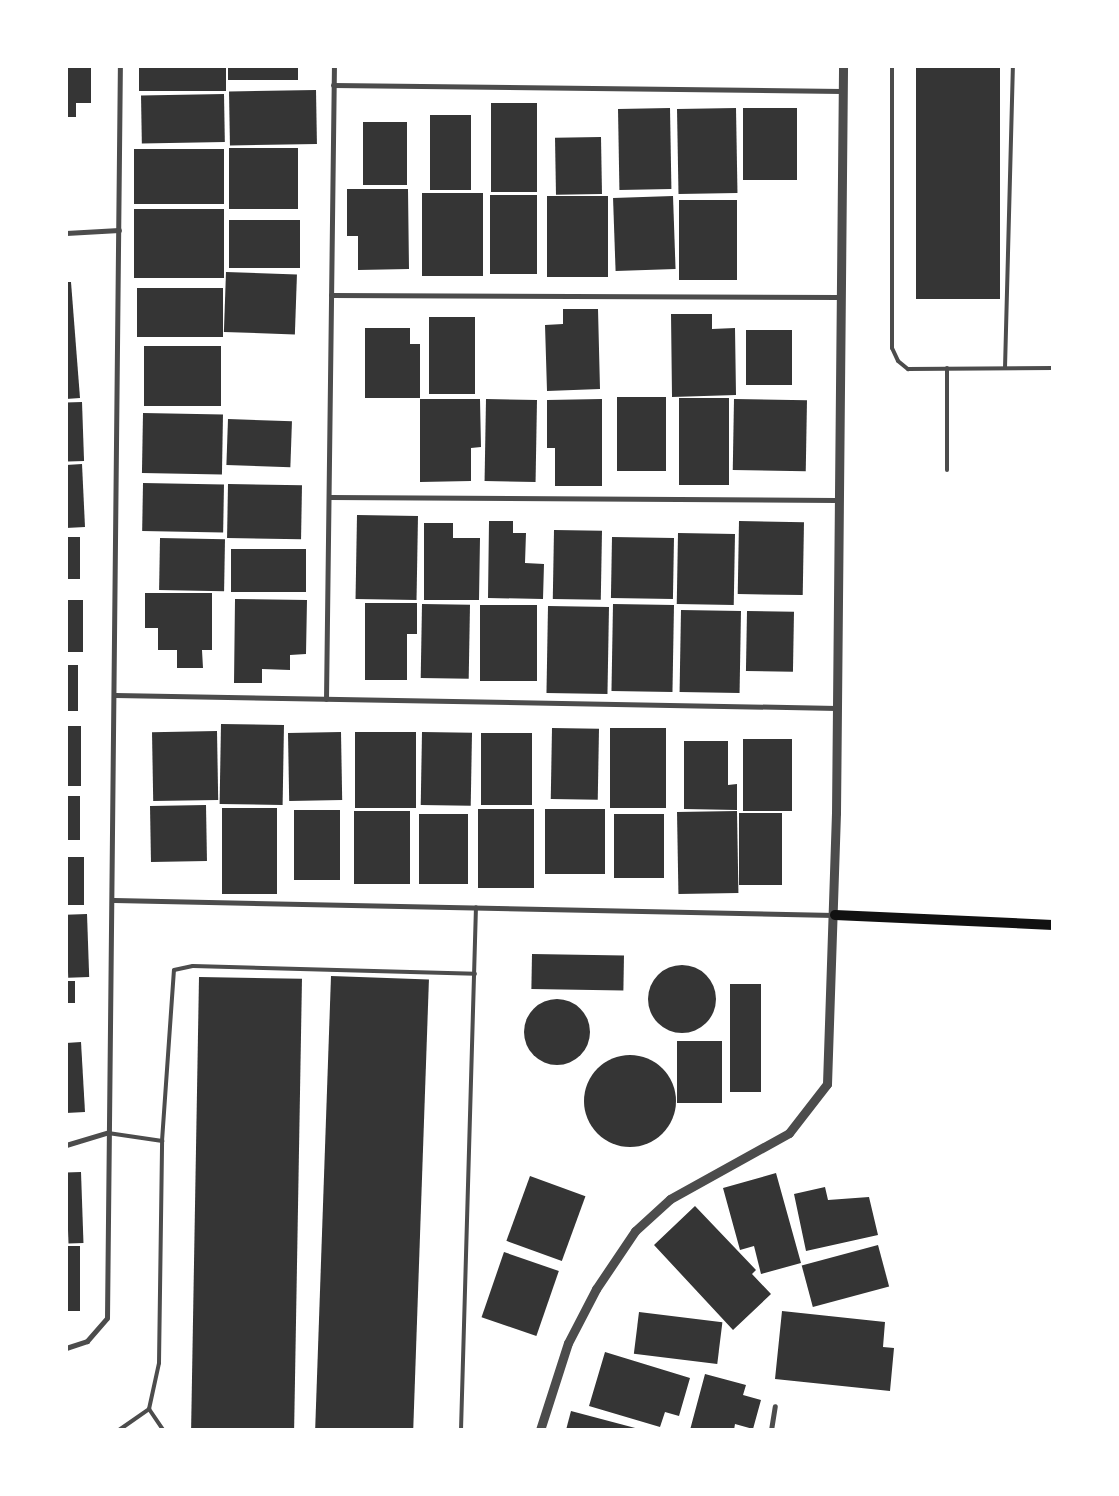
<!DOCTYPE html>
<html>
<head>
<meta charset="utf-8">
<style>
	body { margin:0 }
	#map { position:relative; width:1119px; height:1496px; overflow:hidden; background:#fff; font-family:"Zilla Slab",serif }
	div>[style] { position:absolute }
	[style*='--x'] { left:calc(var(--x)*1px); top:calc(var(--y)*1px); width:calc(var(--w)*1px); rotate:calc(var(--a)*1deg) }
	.building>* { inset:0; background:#353535; transform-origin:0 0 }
	.round { border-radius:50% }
	.service>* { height:4px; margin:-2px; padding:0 2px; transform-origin:2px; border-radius:2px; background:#4c4c4c }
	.minor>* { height:5px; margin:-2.5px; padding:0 2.5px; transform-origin:2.5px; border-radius:2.5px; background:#4c4c4c }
	.tertiary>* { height:9px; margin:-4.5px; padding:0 4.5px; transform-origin:4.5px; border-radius:4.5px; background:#4c4c4c }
	.secondary>* { height:10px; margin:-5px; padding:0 5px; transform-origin:5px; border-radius:5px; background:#111 }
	span { translate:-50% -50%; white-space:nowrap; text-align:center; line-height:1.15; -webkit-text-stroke:4px #fff; paint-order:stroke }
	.frame { position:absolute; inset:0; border:68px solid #fff; pointer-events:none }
</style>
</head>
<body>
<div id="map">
	<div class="building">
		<div style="clip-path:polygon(66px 66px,91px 66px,91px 103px,76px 103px,76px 117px,66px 117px)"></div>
		<div style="left:139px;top:66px;width:87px;height:25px"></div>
		<div style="left:228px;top:66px;width:70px;height:14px"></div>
		<div style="left:916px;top:66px;width:84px;height:233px"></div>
		<div style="left:316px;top:90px;width:54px;height:87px;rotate:89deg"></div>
		<div style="left:224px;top:94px;width:48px;height:83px;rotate:89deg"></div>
		<div style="left:491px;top:103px;width:46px;height:89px"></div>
		<div style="left:670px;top:108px;width:81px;height:52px;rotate:89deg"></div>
		<div style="left:736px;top:108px;width:85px;height:59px;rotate:89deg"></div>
		<div style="left:797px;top:108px;width:72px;height:54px;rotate:90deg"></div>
		<div style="left:430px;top:115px;width:41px;height:75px"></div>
		<div style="left:363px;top:122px;width:44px;height:63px"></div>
		<div style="left:601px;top:137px;width:57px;height:46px;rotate:89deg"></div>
		<div style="left:229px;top:148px;width:69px;height:61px"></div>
		<div style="left:224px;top:149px;width:55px;height:90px;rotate:90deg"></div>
		<div style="clip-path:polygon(347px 189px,408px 189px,409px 269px,358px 270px,358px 236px,347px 236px)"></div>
		<div style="left:422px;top:193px;width:61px;height:83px"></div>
		<div style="left:490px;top:195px;width:47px;height:79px"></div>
		<div style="left:547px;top:196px;width:61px;height:81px"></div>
		<div style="left:673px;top:196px;width:73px;height:60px;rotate:88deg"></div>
		<div style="left:679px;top:200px;width:58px;height:80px"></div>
		<div style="left:134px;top:209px;width:90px;height:69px"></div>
		<div style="left:229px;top:220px;width:71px;height:48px"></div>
		<div style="left:226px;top:272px;width:71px;height:60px;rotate:2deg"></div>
		<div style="clip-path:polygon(66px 282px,71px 282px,80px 398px,66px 399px)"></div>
		<div style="left:137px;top:288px;width:86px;height:49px"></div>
		<div style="clip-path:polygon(563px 309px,598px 309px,600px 389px,547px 391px,545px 325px,563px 324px)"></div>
		<div style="clip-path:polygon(671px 314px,712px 314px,712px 329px,735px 328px,736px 395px,672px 397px)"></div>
		<div style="left:429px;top:317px;width:46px;height:77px"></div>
		<div style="clip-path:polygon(365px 328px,410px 328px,410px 344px,420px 344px,420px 398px,365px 398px)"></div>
		<div style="left:746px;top:330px;width:46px;height:55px"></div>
		<div style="left:221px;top:346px;width:60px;height:77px;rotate:90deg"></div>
		<div style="left:666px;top:397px;width:74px;height:49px;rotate:90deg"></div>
		<div style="left:679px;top:398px;width:50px;height:87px"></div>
		<div style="clip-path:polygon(420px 399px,480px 399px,481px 447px,471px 448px,471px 481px,420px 482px)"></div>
		<div style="left:486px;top:399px;width:51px;height:82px;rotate:1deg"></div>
		<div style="clip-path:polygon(602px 399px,602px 486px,555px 486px,555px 448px,547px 448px,547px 400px)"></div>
		<div style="left:734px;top:399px;width:73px;height:71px;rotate:1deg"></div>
		<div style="left:82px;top:402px;width:59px;height:16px;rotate:88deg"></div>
		<div style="left:143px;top:413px;width:80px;height:60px;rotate:1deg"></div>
		<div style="left:228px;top:419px;width:64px;height:46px;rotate:2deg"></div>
		<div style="clip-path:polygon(82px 464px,85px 527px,66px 528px,66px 465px)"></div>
		<div style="left:143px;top:483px;width:81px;height:48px;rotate:1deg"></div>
		<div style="left:228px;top:484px;width:74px;height:54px;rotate:1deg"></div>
		<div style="left:357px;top:515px;width:61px;height:84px;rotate:1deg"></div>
		<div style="clip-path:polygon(489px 521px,513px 521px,513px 533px,526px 533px,525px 563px,544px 564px,543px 599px,488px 598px)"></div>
		<div style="left:739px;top:521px;width:65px;height:73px;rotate:1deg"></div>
		<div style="clip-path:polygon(424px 523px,453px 523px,453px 538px,480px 538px,479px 600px,424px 600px)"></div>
		<div style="left:554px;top:530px;width:48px;height:69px;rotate:1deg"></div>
		<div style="left:678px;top:533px;width:57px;height:71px;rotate:1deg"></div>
		<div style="left:66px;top:537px;width:14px;height:42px"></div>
		<div style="left:612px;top:537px;width:62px;height:61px;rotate:1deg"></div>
		<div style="left:160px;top:538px;width:65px;height:52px;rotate:1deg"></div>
		<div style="left:231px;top:549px;width:75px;height:43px"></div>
		<div style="clip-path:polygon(145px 593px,212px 593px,212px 650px,202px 650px,203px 668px,177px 668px,177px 650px,158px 650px,158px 628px,145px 628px)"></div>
		<div style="clip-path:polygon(235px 599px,307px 600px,306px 654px,290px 655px,290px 670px,262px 669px,262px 683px,234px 683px)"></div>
		<div style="left:66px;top:600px;width:17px;height:52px"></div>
		<div style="clip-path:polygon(365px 603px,417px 603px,417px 634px,407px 634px,407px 680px,365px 680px)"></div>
		<div style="left:422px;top:604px;width:48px;height:74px;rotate:1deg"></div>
		<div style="left:613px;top:604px;width:61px;height:87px;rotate:1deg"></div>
		<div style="left:480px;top:605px;width:57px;height:76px"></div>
		<div style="left:548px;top:606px;width:61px;height:87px;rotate:1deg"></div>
		<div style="left:681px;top:610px;width:60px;height:82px;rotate:1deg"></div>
		<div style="left:747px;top:611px;width:47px;height:60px;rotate:1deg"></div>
		<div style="left:66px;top:665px;width:12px;height:46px"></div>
		<div style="left:221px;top:724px;width:63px;height:80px;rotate:1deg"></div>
		<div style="left:66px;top:726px;width:15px;height:60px"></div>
		<div style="left:552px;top:728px;width:47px;height:71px;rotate:1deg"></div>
		<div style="left:610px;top:728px;width:56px;height:80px"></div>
		<div style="left:217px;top:731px;width:69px;height:65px;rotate:89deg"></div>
		<div style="left:341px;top:732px;width:68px;height:53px;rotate:89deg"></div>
		<div style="left:355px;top:732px;width:61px;height:76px"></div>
		<div style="left:422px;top:732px;width:50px;height:73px;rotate:1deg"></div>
		<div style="left:481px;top:733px;width:51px;height:72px"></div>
		<div style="left:743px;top:739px;width:49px;height:72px"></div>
		<div style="clip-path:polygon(684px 741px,728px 741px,728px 785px,737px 784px,737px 810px,684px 809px)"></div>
		<div style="left:66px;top:796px;width:14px;height:44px"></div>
		<div style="left:206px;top:805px;width:56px;height:56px;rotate:89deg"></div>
		<div style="left:222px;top:808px;width:55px;height:86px"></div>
		<div style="left:534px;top:809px;width:79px;height:56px;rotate:90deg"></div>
		<div style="left:605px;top:809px;width:65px;height:60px;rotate:90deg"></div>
		<div style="left:294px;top:810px;width:46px;height:70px"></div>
		<div style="left:354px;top:811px;width:56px;height:73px"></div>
		<div style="left:737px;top:811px;width:82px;height:60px;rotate:89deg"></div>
		<div style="left:739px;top:813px;width:43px;height:72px"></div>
		<div style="left:419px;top:814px;width:49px;height:70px"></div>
		<div style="left:614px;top:814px;width:50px;height:64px"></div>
		<div style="left:66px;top:857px;width:18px;height:48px"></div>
		<div style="left:87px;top:914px;width:63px;height:21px;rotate:88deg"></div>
		<div style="left:532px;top:954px;width:92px;height:35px;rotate:1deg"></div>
		<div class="round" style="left:648px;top:965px;width:68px;height:68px"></div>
		<div style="left:331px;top:976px;width:98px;height:454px;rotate:2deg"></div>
		<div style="left:199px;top:977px;width:103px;height:453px;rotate:1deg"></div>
		<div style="left:66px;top:981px;width:9px;height:22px"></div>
		<div style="left:730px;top:984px;width:31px;height:108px"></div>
		<div class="round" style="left:524px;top:999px;width:66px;height:66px"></div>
		<div style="left:677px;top:1041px;width:45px;height:62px"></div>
		<div style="clip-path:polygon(81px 1042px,85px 1112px,66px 1113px,66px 1043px)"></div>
		<div class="round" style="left:584px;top:1055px;width:92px;height:92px"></div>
		<div style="left:81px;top:1172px;width:71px;height:15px;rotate:88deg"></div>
		<div style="clip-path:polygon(776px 1173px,801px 1263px,761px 1274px,754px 1246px,740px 1250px,723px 1188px)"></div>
		<div style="left:530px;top:1176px;width:59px;height:69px;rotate:20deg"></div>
		<div style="clip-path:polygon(825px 1187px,828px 1200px,869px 1197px,878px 1235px,806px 1251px,794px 1194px)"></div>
		<div style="clip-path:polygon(695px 1206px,756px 1270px,752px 1274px,771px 1294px,733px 1330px,654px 1245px)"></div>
		<div style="left:878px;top:1245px;width:43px;height:79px;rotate:75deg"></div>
		<div style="left:66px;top:1246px;width:14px;height:65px"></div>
		<div style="left:504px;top:1252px;width:58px;height:69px;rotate:19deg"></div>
		<div style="clip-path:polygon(782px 1311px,885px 1322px,883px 1347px,894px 1348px,890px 1391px,775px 1379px)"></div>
		<div style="left:639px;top:1312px;width:84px;height:42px;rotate:7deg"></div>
		<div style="clip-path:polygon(605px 1352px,690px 1378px,679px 1416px,665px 1412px,660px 1427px,589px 1406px)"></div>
		<div style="clip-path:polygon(705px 1374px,746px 1385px,743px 1395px,761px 1400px,753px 1429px,735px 1424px,734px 1430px,690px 1430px)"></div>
		<div style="clip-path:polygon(571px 1411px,639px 1429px,638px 1430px,566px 1430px)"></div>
	</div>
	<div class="service">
		<div style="--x:892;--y:66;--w:282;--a:90"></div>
		<div style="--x:892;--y:348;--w:14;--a:65"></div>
		<div style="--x:898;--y:361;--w:13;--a:39"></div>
		<div style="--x:908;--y:369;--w:145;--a:-0.4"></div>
		<div style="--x:947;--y:368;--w:102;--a:90"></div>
		<div style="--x:1005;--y:368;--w:302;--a:-88.5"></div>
		<div style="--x:108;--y:1133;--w:55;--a:8.4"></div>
		<div style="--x:149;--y:1409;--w:25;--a:56"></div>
		<div style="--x:119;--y:1430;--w:37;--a:-35"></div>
		<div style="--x:149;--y:1409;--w:47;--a:-77.7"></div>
		<div style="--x:159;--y:1363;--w:222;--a:-89.2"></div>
		<div style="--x:162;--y:1141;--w:171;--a:-86"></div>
		<div style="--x:174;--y:970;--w:19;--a:-12"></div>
		<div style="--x:193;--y:966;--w:282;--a:1.6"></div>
		<div style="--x:461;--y:1430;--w:523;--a:-88.36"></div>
	</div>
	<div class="minor">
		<div style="--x:333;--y:85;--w:509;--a:0.68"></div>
		<div style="--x:66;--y:233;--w:53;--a:-3.2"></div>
		<div style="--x:331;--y:295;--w:508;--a:0.23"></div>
		<div style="--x:329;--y:497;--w:507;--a:0.34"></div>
		<div style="--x:115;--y:695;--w:722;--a:1.03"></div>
		<div style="--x:326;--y:699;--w:633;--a:-89.28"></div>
		<div style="--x:114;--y:900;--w:720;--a:1.19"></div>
		<div style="--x:66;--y:1145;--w:42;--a:-16.7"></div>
		<div style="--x:66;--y:1348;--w:22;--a:-18"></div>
		<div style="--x:87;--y:1341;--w:30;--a:-49"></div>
		<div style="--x:107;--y:1318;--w:1252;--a:-89.41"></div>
		<div style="--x:771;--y:1430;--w:24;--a:-81"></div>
	</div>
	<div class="tertiary">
		<div style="--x:540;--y:1430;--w:91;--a:-72.2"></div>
		<div style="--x:568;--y:1343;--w:61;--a:-62.6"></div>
		<div style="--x:596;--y:1289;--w:70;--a:-56.1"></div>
		<div style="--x:635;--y:1231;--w:47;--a:-42.4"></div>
		<div style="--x:670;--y:1199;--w:136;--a:-29"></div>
		<div style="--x:789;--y:1133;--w:62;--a:-52.2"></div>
		<div style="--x:827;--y:1084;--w:271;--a:-88.1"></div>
		<div style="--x:836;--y:813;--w:747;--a:-89.46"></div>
	</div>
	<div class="secondary">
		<div style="--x:835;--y:915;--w:218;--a:2.6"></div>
	</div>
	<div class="frame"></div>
</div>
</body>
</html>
